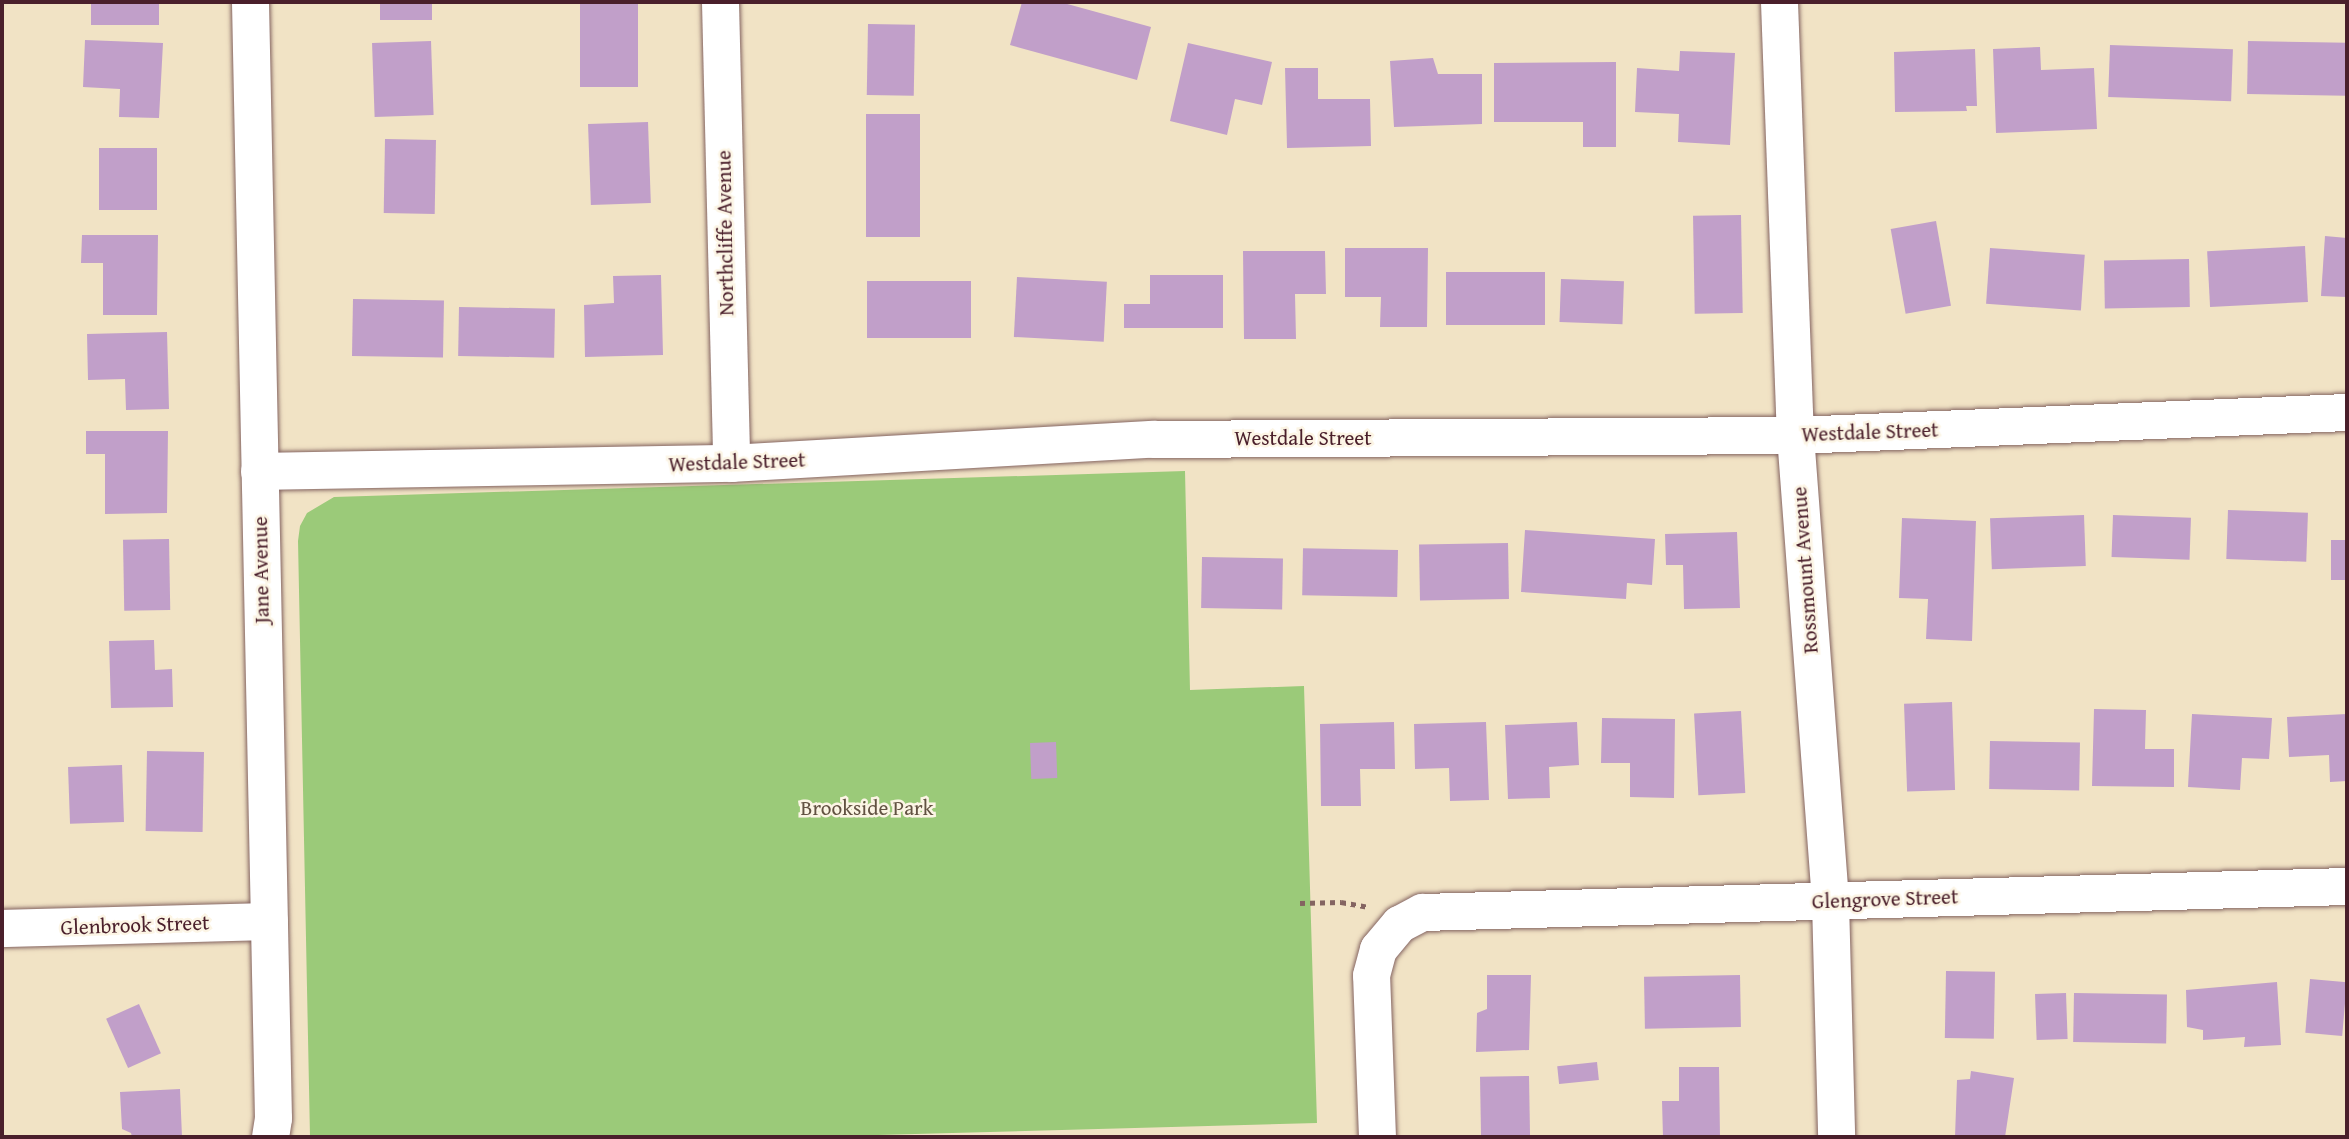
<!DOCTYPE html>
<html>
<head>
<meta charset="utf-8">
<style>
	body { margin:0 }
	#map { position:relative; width:2349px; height:1139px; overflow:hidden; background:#f1e3c5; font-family:"Gentium Book Plus",serif }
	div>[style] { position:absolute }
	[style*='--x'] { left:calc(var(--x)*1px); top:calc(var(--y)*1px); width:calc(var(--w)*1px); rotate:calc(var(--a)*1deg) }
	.green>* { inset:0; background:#9bca79 }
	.building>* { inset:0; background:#c19fc9; transform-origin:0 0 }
	.path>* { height:4.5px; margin-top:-2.25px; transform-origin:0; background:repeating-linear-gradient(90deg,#846461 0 5px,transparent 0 10px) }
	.roads { filter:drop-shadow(0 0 2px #846461) drop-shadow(0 0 2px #846461) }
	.minor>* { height:37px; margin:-18.5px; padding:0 18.5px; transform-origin:18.5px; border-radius:18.5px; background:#fff }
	span { translate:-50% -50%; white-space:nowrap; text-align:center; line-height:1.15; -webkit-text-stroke:5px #fcf5e5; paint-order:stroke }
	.street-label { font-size:21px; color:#4a1f2b }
	.park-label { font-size:21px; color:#625242 }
	.frame { position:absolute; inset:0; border:4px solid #4a1f2b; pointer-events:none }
</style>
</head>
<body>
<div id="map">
	<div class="green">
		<div style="clip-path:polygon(1185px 471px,1190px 690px,1304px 686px,1317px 1123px,803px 1137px,310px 1137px,298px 541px,300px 526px,307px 513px,334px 497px)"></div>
	</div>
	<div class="building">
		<div style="left:91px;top:2px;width:68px;height:23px"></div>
		<div style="left:380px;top:2px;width:52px;height:18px"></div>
		<div style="left:580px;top:2px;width:58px;height:85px"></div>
		<div style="clip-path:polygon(1022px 2px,1060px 2px,1151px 27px,1137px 80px,1010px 45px)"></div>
		<div style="left:868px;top:24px;width:47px;height:71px;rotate:1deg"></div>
		<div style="clip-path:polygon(85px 40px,163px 43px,159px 118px,119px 117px,120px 89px,83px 87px)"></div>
		<div style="left:431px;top:41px;width:74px;height:59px;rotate:88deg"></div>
		<div style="left:2248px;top:41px;width:99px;height:53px;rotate:1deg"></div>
		<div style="clip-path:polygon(1188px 43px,1272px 62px,1262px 105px,1235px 99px,1227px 135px,1170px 121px)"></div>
		<div style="left:2110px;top:45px;width:123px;height:52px;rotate:2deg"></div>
		<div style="clip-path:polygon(2040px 47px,2041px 70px,2094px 68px,2097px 129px,1996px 133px,1993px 49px)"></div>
		<div style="clip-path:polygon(1975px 49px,1977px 106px,1966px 106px,1967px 111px,1895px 112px,1894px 52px)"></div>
		<div style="clip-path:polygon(1680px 51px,1735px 53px,1730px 145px,1678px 142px,1679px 114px,1635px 112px,1637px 68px,1679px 71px)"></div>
		<div style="clip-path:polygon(1433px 58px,1438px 74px,1482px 74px,1482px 124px,1394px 127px,1390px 61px)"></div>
		<div style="clip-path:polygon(1616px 62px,1616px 147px,1583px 147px,1583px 122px,1494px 122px,1494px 63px)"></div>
		<div style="clip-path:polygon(1285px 68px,1318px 68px,1318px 99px,1370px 99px,1371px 146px,1287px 148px)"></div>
		<div style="left:866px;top:114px;width:54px;height:123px"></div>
		<div style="left:648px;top:122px;width:81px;height:60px;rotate:88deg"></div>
		<div style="left:385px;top:139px;width:51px;height:74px;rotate:1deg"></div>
		<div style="left:99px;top:148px;width:58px;height:62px"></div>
		<div style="left:1741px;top:215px;width:98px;height:48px;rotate:89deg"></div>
		<div style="left:1936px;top:221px;width:86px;height:46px;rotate:80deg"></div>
		<div style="clip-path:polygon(82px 235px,158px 235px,157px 315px,103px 315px,103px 263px,81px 263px)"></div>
		<div style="clip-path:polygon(2325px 236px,2347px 238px,2347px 297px,2321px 296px)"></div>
		<div style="left:2305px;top:246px;width:56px;height:98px;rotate:87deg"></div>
		<div style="clip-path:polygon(1345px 248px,1428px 248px,1427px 327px,1380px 327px,1381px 297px,1345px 297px)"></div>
		<div style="left:1990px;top:248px;width:95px;height:56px;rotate:4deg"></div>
		<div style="clip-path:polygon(1243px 251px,1325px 251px,1326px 294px,1295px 294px,1296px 339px,1244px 339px)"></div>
		<div style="left:2189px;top:259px;width:48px;height:85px;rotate:89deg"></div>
		<div style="left:1545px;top:272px;width:53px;height:99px;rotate:90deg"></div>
		<div style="clip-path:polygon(661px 275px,663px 355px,585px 357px,584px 305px,614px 303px,613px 276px)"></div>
		<div style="clip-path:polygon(1150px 275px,1223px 275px,1223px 328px,1124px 328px,1124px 304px,1150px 304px)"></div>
		<div style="left:1017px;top:277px;width:90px;height:60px;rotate:3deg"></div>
		<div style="left:1561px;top:279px;width:63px;height:43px;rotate:2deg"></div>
		<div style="left:971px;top:281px;width:57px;height:104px;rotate:90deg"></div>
		<div style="left:353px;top:299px;width:91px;height:57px;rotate:1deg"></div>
		<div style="left:459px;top:307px;width:96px;height:49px;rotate:1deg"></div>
		<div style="clip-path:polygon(167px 332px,169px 409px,126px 410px,125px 379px,88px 380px,87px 334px)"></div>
		<div style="clip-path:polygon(86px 431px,168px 431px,167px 513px,105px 514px,105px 454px,86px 454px)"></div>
		<div style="left:2228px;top:510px;width:80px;height:49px;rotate:2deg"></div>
		<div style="left:2084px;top:515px;width:51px;height:94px;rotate:88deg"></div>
		<div style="left:2113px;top:515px;width:78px;height:42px;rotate:2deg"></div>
		<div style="clip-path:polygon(1902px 518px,1976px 521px,1972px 641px,1926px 639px,1928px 599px,1899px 598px)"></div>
		<div style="clip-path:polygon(1525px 530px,1655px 539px,1652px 585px,1627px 583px,1626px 599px,1521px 592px)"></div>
		<div style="clip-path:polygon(1737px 532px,1740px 608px,1684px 609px,1683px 565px,1666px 565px,1665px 534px)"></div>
		<div style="left:169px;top:539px;width:71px;height:46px;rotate:89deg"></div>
		<div style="left:2347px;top:540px;width:40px;height:16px;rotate:90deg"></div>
		<div style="left:1508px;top:543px;width:56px;height:89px;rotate:89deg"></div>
		<div style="left:1398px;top:550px;width:47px;height:95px;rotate:91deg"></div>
		<div style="left:1202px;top:557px;width:81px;height:51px;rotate:1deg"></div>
		<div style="clip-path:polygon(154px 640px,155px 670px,172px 669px,173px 707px,111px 708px,109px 641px)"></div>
		<div style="left:1952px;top:702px;width:88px;height:48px;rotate:88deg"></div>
		<div style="clip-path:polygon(2094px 709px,2146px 710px,2145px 749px,2174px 749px,2174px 787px,2092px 786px)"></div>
		<div style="left:1741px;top:711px;width:82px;height:47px;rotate:87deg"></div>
		<div style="clip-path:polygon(2192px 714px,2272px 718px,2269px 759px,2242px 758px,2240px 790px,2188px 787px)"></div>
		<div style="clip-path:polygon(2347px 714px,2347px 781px,2330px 782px,2329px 755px,2289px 757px,2287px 717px)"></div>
		<div style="clip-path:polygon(1602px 718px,1675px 719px,1674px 798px,1630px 797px,1630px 763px,1601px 763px)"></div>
		<div style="clip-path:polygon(1394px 722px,1395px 769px,1360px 769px,1361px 806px,1321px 806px,1320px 724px)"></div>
		<div style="clip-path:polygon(1486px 722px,1489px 800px,1450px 801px,1449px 768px,1415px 769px,1414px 724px)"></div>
		<div style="clip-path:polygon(1577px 722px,1579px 765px,1549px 767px,1550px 798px,1508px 799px,1505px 725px)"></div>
		<div style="left:1990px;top:741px;width:90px;height:48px;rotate:1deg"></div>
		<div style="left:1056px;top:742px;width:36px;height:26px;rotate:88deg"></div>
		<div style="left:147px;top:751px;width:57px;height:80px;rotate:1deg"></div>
		<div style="left:122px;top:765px;width:57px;height:54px;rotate:88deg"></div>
		<div style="left:1946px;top:971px;width:49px;height:67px;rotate:1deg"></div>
		<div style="clip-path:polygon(1487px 975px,1531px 975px,1529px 1050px,1476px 1052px,1477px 1013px,1487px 1009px)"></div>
		<div style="left:1740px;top:975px;width:52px;height:96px;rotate:89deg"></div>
		<div style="left:2310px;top:979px;width:37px;height:54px;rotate:5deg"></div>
		<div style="clip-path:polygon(2277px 982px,2281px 1045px,2244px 1047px,2245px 1037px,2203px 1040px,2203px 1030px,2187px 1027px,2186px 990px)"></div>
		<div style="left:2066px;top:993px;width:46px;height:31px;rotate:88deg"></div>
		<div style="left:2074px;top:993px;width:93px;height:49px;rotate:1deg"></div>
		<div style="left:139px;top:1004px;width:54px;height:36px;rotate:66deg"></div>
		<div style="left:1597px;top:1062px;width:18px;height:40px;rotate:84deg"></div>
		<div style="clip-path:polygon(1679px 1067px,1719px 1067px,1720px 1137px,1663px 1137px,1662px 1101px,1679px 1101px)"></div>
		<div style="clip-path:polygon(1971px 1071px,2014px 1078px,2005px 1137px,1955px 1137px,1957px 1080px,1970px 1079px)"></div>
		<div style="left:1529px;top:1076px;width:61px;height:49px;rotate:89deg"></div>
		<div style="clip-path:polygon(180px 1089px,182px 1137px,132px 1137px,131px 1133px,122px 1129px,120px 1092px)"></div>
	</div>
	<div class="path">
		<div style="--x:1300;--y:903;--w:41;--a:-1.4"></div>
		<div style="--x:1341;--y:902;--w:27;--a:10"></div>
	</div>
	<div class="roads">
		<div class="minor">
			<div style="--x:250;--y:2;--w:1116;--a:88.82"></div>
			<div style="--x:273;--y:1118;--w:19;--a:99"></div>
			<div style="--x:720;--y:2;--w:461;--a:88.6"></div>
			<div style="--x:1779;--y:2;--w:433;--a:87.9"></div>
			<div style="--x:1795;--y:435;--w:467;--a:85.7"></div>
			<div style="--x:1830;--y:901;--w:236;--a:88.5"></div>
			<div style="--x:259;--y:471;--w:472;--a:-1"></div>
			<div style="--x:731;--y:463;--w:422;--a:-3.3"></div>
			<div style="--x:1152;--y:439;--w:643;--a:-0.36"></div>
			<div style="--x:1795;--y:435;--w:552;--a:-2.39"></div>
			<div style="--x:2;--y:928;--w:267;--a:-1.5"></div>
			<div style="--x:1377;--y:1137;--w:162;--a:-92.1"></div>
			<div style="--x:1371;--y:975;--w:27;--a:-75"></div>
			<div style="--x:1378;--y:949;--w:33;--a:-50"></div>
			<div style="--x:1399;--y:924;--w:26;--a:-28"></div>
			<div style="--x:1422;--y:912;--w:925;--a:-1.61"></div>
		</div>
	</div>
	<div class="street-label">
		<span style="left:725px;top:233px;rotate:-91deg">Northcliffe Avenue</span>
		<span style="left:1870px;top:432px;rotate:-2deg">Westdale Street</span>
		<span style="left:1303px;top:438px">Westdale Street</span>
		<span style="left:737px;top:462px;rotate:-2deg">Westdale Street</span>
		<span style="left:261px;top:570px;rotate:-91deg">Jane Avenue</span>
		<span style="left:1805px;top:570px;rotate:-94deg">Rossmount Avenue</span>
		<span style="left:1885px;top:899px;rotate:-2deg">Glengrove Street</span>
		<span style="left:135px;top:925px;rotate:-2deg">Glenbrook Street</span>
	</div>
	<div class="park-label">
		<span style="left:867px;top:808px">Brookside Park</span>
	</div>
	<div class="frame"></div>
</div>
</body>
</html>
